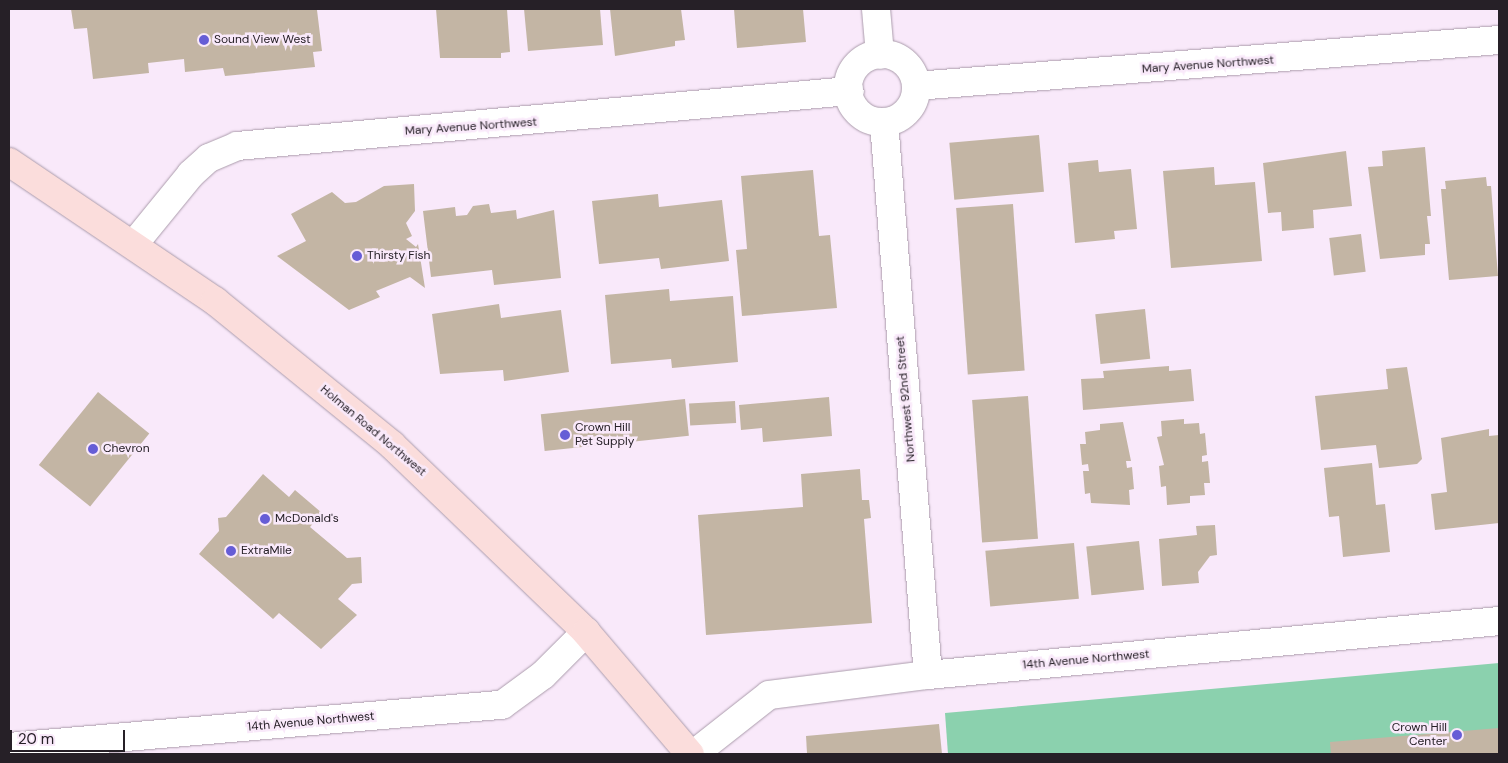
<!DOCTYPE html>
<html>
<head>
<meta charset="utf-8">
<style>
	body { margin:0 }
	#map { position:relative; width:1508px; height:763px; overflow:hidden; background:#f9e9fa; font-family:"DM Sans",sans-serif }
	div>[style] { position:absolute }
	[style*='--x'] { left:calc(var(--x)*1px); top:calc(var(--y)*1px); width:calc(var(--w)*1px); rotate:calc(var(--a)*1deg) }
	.green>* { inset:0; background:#8bd1ae }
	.building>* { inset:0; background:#c3b5a4; transform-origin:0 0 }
	.roads { filter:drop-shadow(0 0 1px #ab9cac) drop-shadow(0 0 1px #ab9cac) }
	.street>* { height:28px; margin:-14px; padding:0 14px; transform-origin:14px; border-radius:14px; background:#fff }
	.street>.ring { margin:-14px; padding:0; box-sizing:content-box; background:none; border:28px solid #fff; border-radius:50% }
	.primary>* { height:28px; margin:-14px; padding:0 14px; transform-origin:14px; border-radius:14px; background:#fbdddc }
	.dots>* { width:14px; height:14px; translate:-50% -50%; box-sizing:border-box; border:2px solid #f9e9fa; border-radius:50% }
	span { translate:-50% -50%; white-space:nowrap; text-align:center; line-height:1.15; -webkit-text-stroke:5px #f9e9fa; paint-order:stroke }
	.poi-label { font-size:12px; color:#262027 }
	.left { translate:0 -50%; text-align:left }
	.right { translate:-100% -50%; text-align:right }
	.street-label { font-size:12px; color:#262027 }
	.frame { position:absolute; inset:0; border:10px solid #262027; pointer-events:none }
	.scale { position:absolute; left:10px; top:730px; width:115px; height:22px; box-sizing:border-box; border:2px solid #262027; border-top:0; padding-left:6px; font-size:15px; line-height:18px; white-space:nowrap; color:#262027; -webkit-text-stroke:4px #f9e9fa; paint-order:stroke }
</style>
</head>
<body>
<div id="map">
	<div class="green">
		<div style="clip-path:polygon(1499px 663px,1499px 754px,948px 754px,945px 713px)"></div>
	</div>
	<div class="building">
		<div style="clip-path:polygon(71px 9px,317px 10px,322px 51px,313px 52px,315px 67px,225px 76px,223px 68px,185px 72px,184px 59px,148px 63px,149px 73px,93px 79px,87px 28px,74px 29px)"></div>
		<div style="clip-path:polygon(436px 9px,507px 9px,510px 52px,501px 53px,501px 58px,440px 58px)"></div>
		<div style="clip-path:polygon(524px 9px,600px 9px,603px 45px,528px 51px)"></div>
		<div style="clip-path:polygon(610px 9px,681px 9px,685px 40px,675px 41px,675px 46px,615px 56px)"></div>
		<div style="clip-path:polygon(734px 9px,803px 9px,806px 42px,737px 48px)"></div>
		<div style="left:1039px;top:135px;width:57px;height:90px;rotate:85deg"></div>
		<div style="clip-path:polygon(1425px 147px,1431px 216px,1427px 216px,1430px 244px,1425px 244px,1425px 255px,1380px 259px,1368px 167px,1383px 166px,1382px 151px)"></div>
		<div style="clip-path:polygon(1346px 151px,1352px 206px,1313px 210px,1314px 228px,1282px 231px,1281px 212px,1268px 213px,1263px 163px)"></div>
		<div style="clip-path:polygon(1098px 160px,1099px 172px,1131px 169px,1137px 229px,1114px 231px,1115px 239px,1075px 243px,1068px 163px)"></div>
		<div style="clip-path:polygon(1214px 167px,1215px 185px,1255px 182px,1262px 261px,1171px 268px,1163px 171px)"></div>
		<div style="clip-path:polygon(813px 170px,819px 236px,830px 235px,837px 308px,742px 316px,736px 250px,747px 249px,741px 176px)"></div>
		<div style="clip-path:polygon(1486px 177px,1487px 186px,1491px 186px,1498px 276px,1449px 280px,1441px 189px,1446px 189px,1445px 181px)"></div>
		<div style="clip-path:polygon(414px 184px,415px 211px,406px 223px,412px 236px,406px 239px,416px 247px,418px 244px,425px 288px,410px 277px,376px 291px,380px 297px,349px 310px,277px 256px,306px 241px,291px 214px,332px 192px,345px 203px,356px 202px,384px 186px)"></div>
		<div style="clip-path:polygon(658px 194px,659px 207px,722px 200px,729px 261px,661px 269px,659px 258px,599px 264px,592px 201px)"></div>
		<div style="clip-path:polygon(489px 204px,491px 213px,516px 210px,517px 219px,554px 210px,561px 278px,494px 285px,492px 270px,431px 277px,423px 211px,455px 207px,456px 216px,467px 215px,473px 206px)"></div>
		<div style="left:1013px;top:204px;width:167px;height:57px;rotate:86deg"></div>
		<div style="left:1361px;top:234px;width:38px;height:32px;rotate:83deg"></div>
		<div style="clip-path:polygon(669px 289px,670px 301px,733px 296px,738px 362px,672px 368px,671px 359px,611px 364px,605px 295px)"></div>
		<div style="clip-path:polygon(499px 304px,501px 318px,561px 310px,569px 372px,504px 381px,503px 370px,440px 374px,432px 314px)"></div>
		<div style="left:1145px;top:309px;width:50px;height:50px;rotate:84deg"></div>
		<div style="clip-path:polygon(1169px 366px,1169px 371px,1191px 369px,1194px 401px,1083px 410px,1081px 379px,1104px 378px,1103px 371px)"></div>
		<div style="clip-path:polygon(1407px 367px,1422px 459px,1417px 464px,1379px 468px,1376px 445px,1321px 450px,1315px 396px,1388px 389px,1386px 369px)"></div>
		<div style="left:98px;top:392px;width:66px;height:94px;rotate:39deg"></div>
		<div style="left:1028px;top:396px;width:143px;height:56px;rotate:86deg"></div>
		<div style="clip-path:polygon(829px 397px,832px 436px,763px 442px,762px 428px,741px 430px,739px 405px)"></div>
		<div style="left:685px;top:399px;width:37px;height:145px;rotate:84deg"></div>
		<div style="left:735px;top:401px;width:22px;height:46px;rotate:87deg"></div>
		<div style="clip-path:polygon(1184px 419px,1184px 424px,1199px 423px,1200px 434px,1205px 433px,1207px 455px,1202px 456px,1202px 462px,1208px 461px,1210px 483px,1204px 483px,1205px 495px,1190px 496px,1190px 503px,1167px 505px,1166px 486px,1161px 487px,1159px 466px,1164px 465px,1157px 437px,1162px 436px,1161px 421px)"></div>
		<div style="clip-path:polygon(1123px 422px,1131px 461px,1126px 461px,1127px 468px,1132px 467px,1134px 489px,1129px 490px,1130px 505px,1091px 503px,1090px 493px,1085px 494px,1083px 471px,1089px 471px,1088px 464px,1082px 465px,1080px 444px,1086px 444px,1085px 432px,1100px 430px,1100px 424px)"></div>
		<div style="clip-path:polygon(1489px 429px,1489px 436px,1499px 435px,1499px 523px,1435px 530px,1431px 494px,1447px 492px,1441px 438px)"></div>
		<div style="clip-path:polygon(1372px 463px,1376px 505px,1385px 504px,1390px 552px,1343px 557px,1339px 516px,1329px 517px,1324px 468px)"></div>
		<div style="clip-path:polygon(860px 469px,862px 500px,869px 500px,871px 518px,864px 519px,872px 623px,706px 635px,698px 515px,803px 507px,801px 474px)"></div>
		<div style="clip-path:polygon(263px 474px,289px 497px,295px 490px,322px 513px,310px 527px,347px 558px,361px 557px,362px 583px,352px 584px,338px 599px,357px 615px,321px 649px,279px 613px,273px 619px,199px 554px,219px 531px,218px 518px,226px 517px)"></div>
		<div style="clip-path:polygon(1215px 525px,1217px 555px,1210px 556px,1198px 572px,1199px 583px,1162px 586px,1159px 539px,1197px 535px,1196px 526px)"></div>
		<div style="left:1139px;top:541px;width:49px;height:53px;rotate:84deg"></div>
		<div style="left:1074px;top:543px;width:56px;height:89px;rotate:85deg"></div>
		<div style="clip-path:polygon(939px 724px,942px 754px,807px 753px,806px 736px)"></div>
		<div style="clip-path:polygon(1499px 728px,1499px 754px,1331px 754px,1330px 742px)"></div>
	</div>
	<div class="roads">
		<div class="street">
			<div style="--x:876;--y:9;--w:46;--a:85"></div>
			<div class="ring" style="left:848px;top:54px;width:40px;height:40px"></div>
			<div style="--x:916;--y:86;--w:585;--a:-4.51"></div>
			<div style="--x:884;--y:122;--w:555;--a:85.45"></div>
			<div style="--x:134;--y:244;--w:90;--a:-50.8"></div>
			<div style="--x:191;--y:174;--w:24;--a:-42"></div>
			<div style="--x:209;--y:158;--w:30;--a:-23"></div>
			<div style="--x:237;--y:146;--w:615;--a:-5.13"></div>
			<div style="--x:9;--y:747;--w:495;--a:-4.9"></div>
			<div style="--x:502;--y:705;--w:51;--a:-36.2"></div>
			<div style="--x:543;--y:675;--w:61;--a:-45"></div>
			<div style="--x:694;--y:754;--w:95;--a:-38.2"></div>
			<div style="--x:769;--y:695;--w:160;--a:-7.2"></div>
			<div style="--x:928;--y:675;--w:574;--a:-5.4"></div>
		</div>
		<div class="primary">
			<div style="--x:9;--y:162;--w:249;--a:34"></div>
			<div style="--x:215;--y:301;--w:228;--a:39.1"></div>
			<div style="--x:392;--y:445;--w:269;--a:43.9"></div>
			<div style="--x:586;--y:632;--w:160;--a:49.6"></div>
		</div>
	</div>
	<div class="dots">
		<div style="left:204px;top:40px;background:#665dd6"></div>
		<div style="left:357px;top:256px;background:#665dd6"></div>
		<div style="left:565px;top:435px;background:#665dd6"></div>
		<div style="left:93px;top:449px;background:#665dd6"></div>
		<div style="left:265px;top:519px;background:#665dd6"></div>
		<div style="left:231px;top:551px;background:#665dd6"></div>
		<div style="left:1457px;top:735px;background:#665dd6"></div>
	</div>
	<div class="poi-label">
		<span class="left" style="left:214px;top:40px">Sound View West</span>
		<span class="left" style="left:367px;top:256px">Thirsty Fish</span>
		<span class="left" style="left:575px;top:435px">Crown Hill<br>Pet Supply</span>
		<span class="left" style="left:103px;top:449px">Chevron</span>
		<span class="left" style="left:275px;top:519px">McDonald's</span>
		<span class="left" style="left:241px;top:551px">ExtraMile</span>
		<span class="right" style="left:1447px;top:735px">Crown Hill<br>Center</span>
	</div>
	<div class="street-label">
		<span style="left:1208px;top:65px;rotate:-4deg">Mary Avenue Northwest</span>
		<span style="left:471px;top:127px;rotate:-4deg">Mary Avenue Northwest</span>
		<span style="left:906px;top:399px;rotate:-95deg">Northwest 92nd Street</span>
		<span style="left:373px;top:431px;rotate:40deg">Holman Road Northwest</span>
		<span style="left:1086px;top:660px;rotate:-5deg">14th Avenue Northwest</span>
		<span style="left:311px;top:722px;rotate:-5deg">14th Avenue Northwest</span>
	</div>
	<div class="frame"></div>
	<div class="scale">20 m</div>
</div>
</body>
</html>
